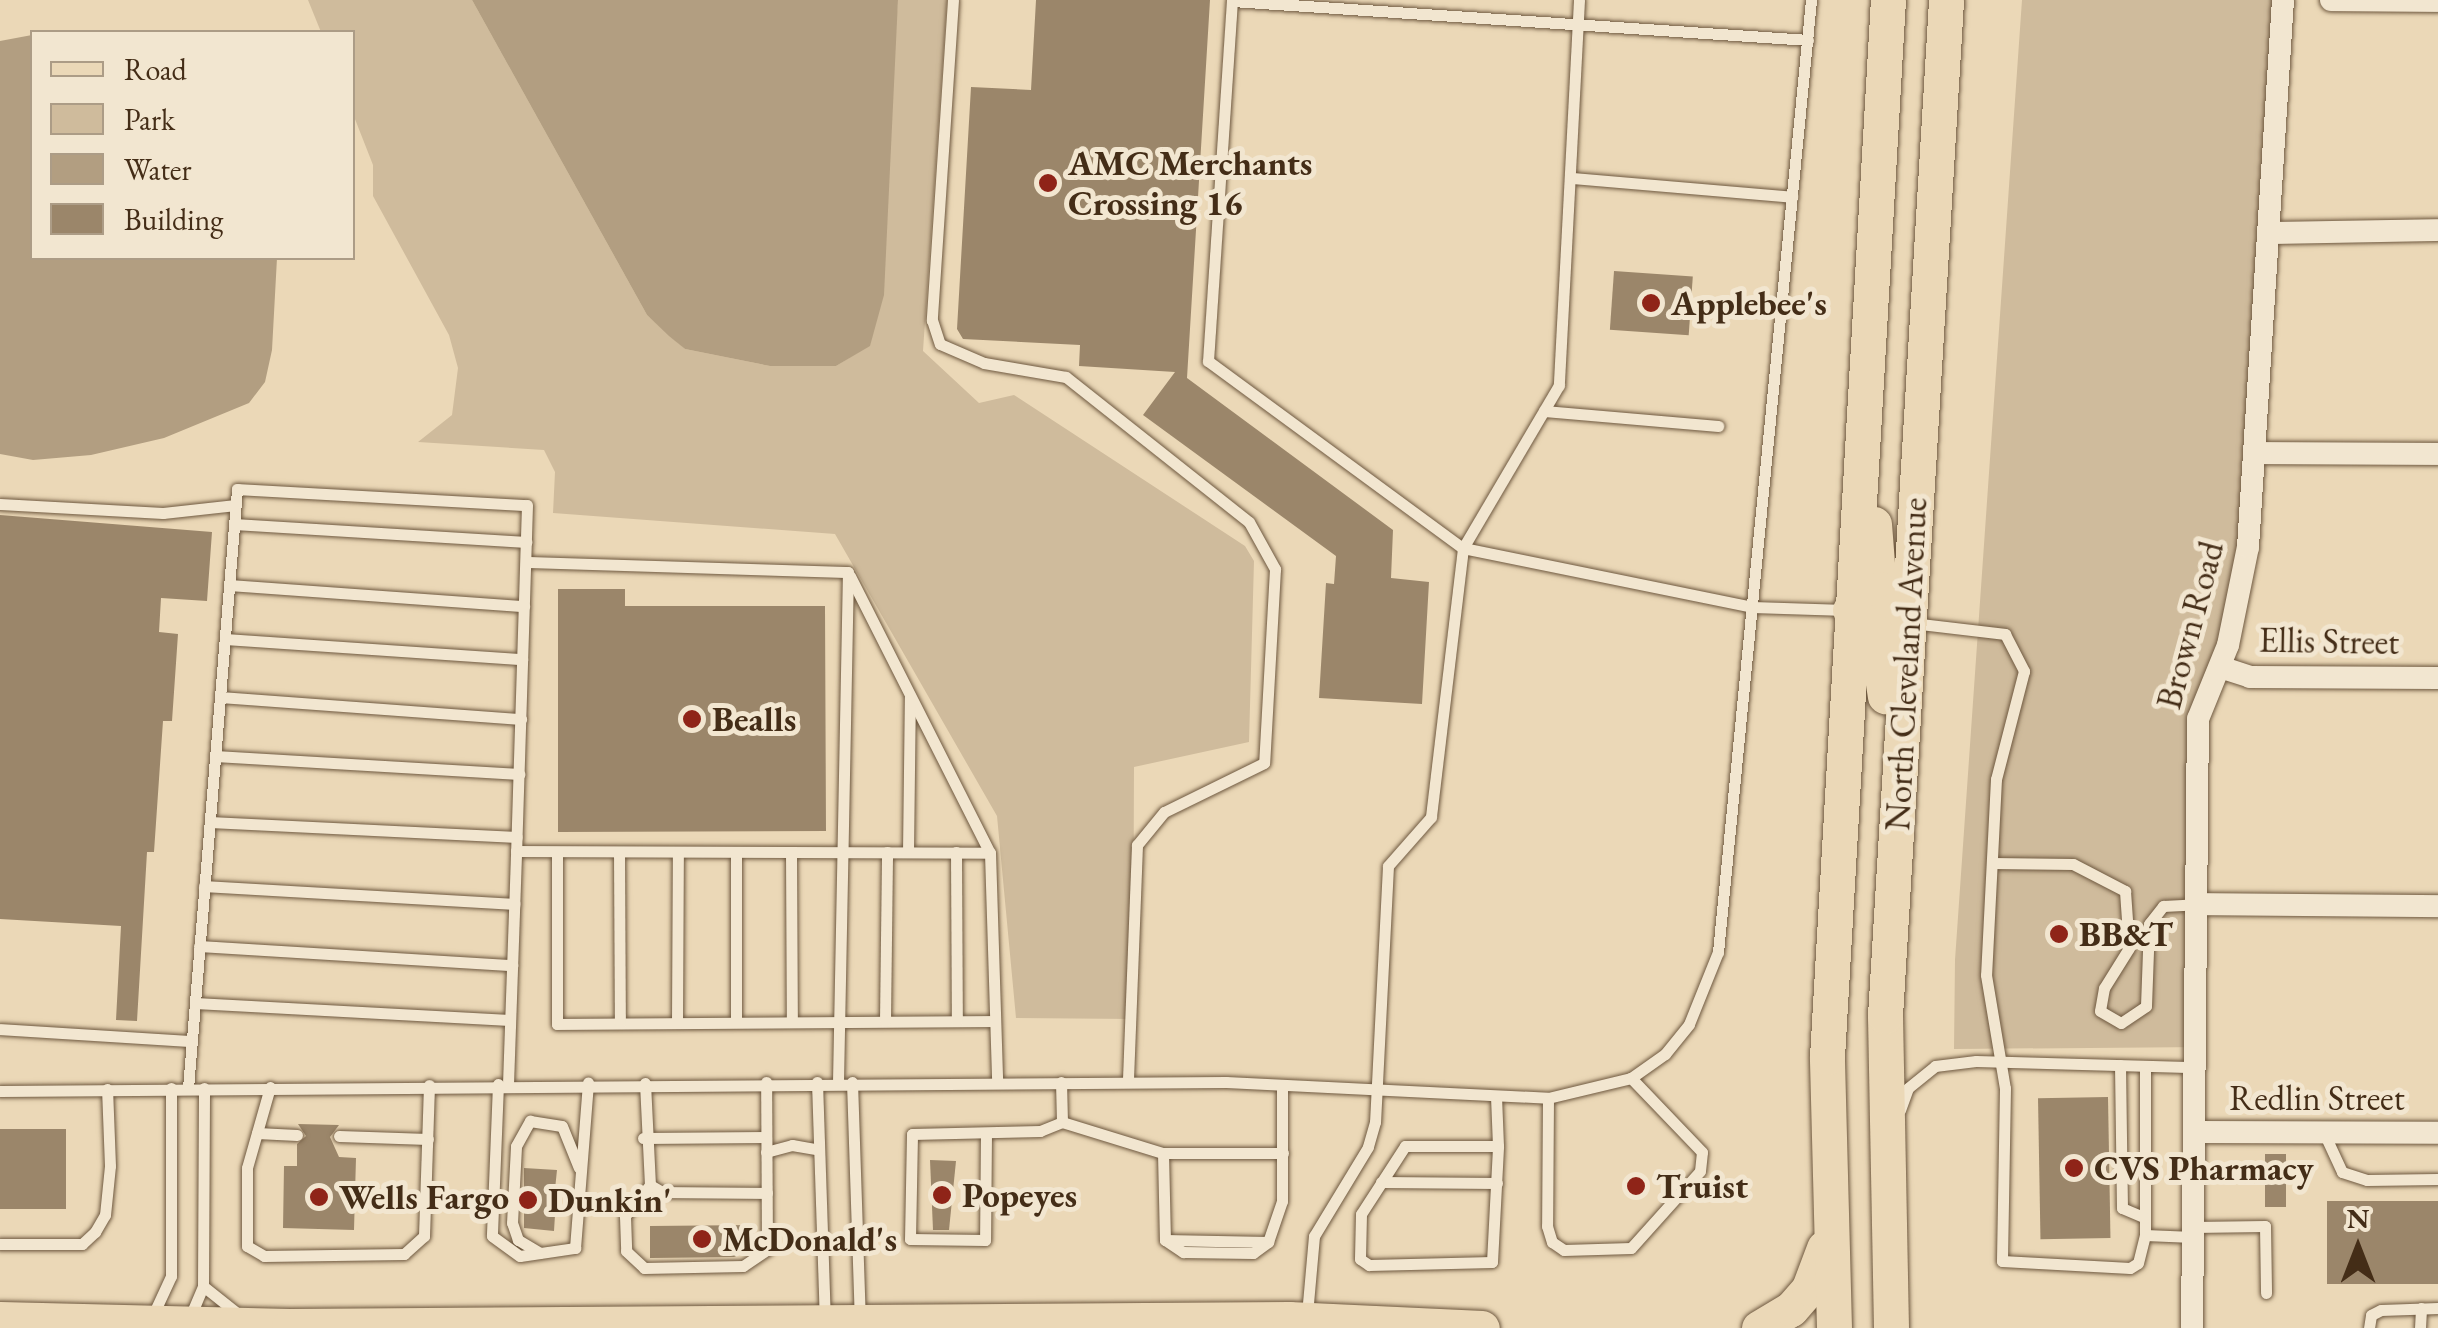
<!DOCTYPE html>
<html>
<head>
<meta charset="utf-8">
<style>
	body { margin:0 }
	#map { position:relative; width:2438px; height:1328px; overflow:hidden; background:#ebd8b7; font-family:"EB Garamond",serif }
	div>[style] { position:absolute }
	[style*='--x'] { left:calc(var(--x)*1px); top:calc(var(--y)*1px); width:calc(var(--w)*1px); rotate:calc(var(--a)*1deg) }
	.green>* { inset:0; background:#cfbb9c }
	.water>* { inset:0; background:#b29e81 }
	.building>* { inset:0; background:#9b866a; transform-origin:0 0 }
	.roads { filter:drop-shadow(0 0 2px #6e583f) drop-shadow(0 0 2px #6e583f) }
	.service>* { height:11px; margin:-5.5px; padding:0 5.5px; transform-origin:5.5px; border-radius:5.5px; background:#f2e6d0 }
	.minor>* { height:22px; margin:-11px; padding:0 11px; transform-origin:11px; border-radius:11px; background:#f2e6d0 }
	.primary>* { height:35px; margin:-17.5px; padding:0 17.5px; transform-origin:17.5px; border-radius:17.5px; background:#ebd8b7 }
	.dots>* { width:28px; height:28px; translate:-50% -50%; box-sizing:border-box; border:5px solid #f2e6d0; border-radius:50% }
	span { translate:-50% -50%; white-space:nowrap; text-align:center; line-height:1.15; -webkit-text-stroke:10px #f2e6d0; paint-order:stroke }
	.poi-label { font-size:35px; color:#442d17; font-weight:700 }
	.left { translate:0 -50%; text-align:left }
	.street-label { font-size:35px; color:#442d17 }
	.legend { position:absolute; left:30px; top:30px; width:325px; height:230px; box-sizing:border-box; background:#f2e6d0; border:2px solid #ac9c86; margin:0; padding:12px 18px; list-style:none; font-size:30px; color:#442d17 }
	.legend li { display:flex; align-items:center; gap:20px; height:50px }
	.legend b { width:50px; border:2px solid #ac9c86 }
	.north { position:absolute; left:2308px; top:1198px; width:100px; height:100px; -webkit-text-stroke:8px #f2e6d0; paint-order:stroke; rotate:0deg; font-size:28px; font-weight:700; line-height:40px; text-align:center; color:#442d17 }
	.north::after { content:''; display:block; margin:auto; width:35px; height:45px; background:#442d17; clip-path:polygon(50% 0,100% 100%,50% 72%,0 100%) }
</style>
</head>
<body>
<div id="map">
	<div class="green">
		<div style="clip-path:polygon(308px 0,472px 0,647px 315px,685px 349px,770px 366px,836px 366px,870px 345px,898px 0,947px 0,923px 351px,979px 403px,1014px 395px,1245px 546px,1254px 561px,1249px 742px,1134px 767px,1133px 1019px,1016px 1018px,997px 816px,835px 534px,553px 513px,555px 472px,544px 450px,418px 442px,452px 415px,458px 368px,449px 335px,373px 196px,373px 165px,353px 114px,352px 32px,321px 32px)"></div>
		<div style="clip-path:polygon(2022px 0,2289px 0,2256px 534px,2208px 720px,2204px 1047px,1954px 1049px,1955px 960px)"></div>
	</div>
	<div class="water">
		<div style="clip-path:polygon(472px 0,898px 0,884px 295px,870px 346px,836px 366px,770px 366px,685px 349px,669px 336px,647px 315px)"></div>
		<div style="clip-path:polygon(32px 35px,32px 258px,277px 258px,272px 350px,265px 382px,249px 403px,164px 438px,91px 455px,33px 460px,0 454px,0 41px)"></div>
	</div>
	<div class="building">
		<div style="clip-path:polygon(1036px 0,1210px 0,1187px 378px,1393px 530px,1391px 578px,1429px 582px,1422px 704px,1319px 698px,1326px 583px,1334px 584px,1336px 556px,1143px 415px,1175px 372px,1079px 366px,1080px 345px,963px 339px,957px 329px,971px 87px,1031px 90px)"></div>
		<div style="left:1614px;top:271px;width:79px;height:59px;rotate:4deg"></div>
		<div style="clip-path:polygon(0 515px,212px 532px,207px 601px,161px 598px,159px 632px,178px 634px,172px 721px,163px 721px,154px 852px,147px 852px,137px 1021px,116px 1020px,121px 926px,0 919px)"></div>
		<div style="clip-path:polygon(558px 589px,625px 589px,625px 606px,825px 606px,826px 831px,558px 832px)"></div>
		<div style="left:2108px;top:1097px;width:141px;height:70px;rotate:89deg"></div>
		<div style="clip-path:polygon(298px 1124px,339px 1125px,330px 1137px,339px 1157px,356px 1158px,354px 1230px,283px 1228px,284px 1166px,297px 1166px,297px 1144px,306px 1136px)"></div>
		<div style="left:0;top:1129px;width:66px;height:80px"></div>
		<div style="left:2265px;top:1154px;width:21px;height:53px"></div>
		<div style="clip-path:polygon(930px 1160px,956px 1161px,949px 1230px,933px 1230px)"></div>
		<div style="clip-path:polygon(524px 1168px,557px 1170px,554px 1199px,561px 1201px,561px 1216px,555px 1215px,554px 1231px,524px 1228px)"></div>
		<div style="left:2327px;top:1201px;width:111px;height:83px"></div>
		<div style="clip-path:polygon(754px 1225px,754px 1248px,734px 1257px,650px 1258px,650px 1226px)"></div>
	</div>
	<div class="roads">
		<div class="service">
			<div style="--x:953;--y:0;--w:321;--a:93.8"></div>
			<div style="--x:932;--y:320;--w:25;--a:72"></div>
			<div style="--x:940;--y:344;--w:48;--a:23.4"></div>
			<div style="--x:984;--y:363;--w:83;--a:9.7"></div>
			<div style="--x:1066;--y:377;--w:233;--a:38.4"></div>
			<div style="--x:1249;--y:522;--w:54;--a:61"></div>
			<div style="--x:1275;--y:569;--w:194;--a:93.2"></div>
			<div style="--x:1264;--y:763;--w:111;--a:153.9"></div>
			<div style="--x:1164;--y:812;--w:43;--a:129.3"></div>
			<div style="--x:1137;--y:845;--w:237;--a:92.2"></div>
			<div style="--x:1232;--y:0;--w:362;--a:93.8"></div>
			<div style="--x:1208;--y:361;--w:316;--a:36.3"></div>
			<div style="--x:1463;--y:548;--w:271;--a:96.8"></div>
			<div style="--x:1431;--y:817;--w:65;--a:131.3"></div>
			<div style="--x:1388;--y:866;--w:256;--a:92.9"></div>
			<div style="--x:1375;--y:1122;--w:26;--a:106"></div>
			<div style="--x:1368;--y:1147;--w:104;--a:121.2"></div>
			<div style="--x:1314;--y:1236;--w:79;--a:95.1"></div>
			<div style="--x:1579;--y:0;--w:386;--a:93"></div>
			<div style="--x:1559;--y:385;--w:189;--a:120.5"></div>
			<div style="--x:1463;--y:548;--w:295;--a:11.5"></div>
			<div style="--x:1752;--y:607;--w:94;--a:1.8"></div>
			<div style="--x:1232;--y:1;--w:577;--a:3.87"></div>
			<div style="--x:1572;--y:178;--w:221;--a:4.9"></div>
			<div style="--x:1544;--y:411;--w:175;--a:4.9"></div>
			<div style="--x:0;--y:504;--w:163;--a:3.2"></div>
			<div style="--x:163;--y:513;--w:73;--a:-6.3"></div>
			<div style="--x:234;--y:524;--w:293;--a:3.5"></div>
			<div style="--x:526;--y:562;--w:322;--a:1.8"></div>
			<div style="--x:850;--y:576;--w:310;--a:63.2"></div>
			<div style="--x:229;--y:585;--w:296;--a:4.1"></div>
			<div style="--x:1912;--y:623;--w:94;--a:6.7"></div>
			<div style="--x:2005;--y:634;--w:42;--a:62.8"></div>
			<div style="--x:2024;--y:671;--w:112;--a:104.5"></div>
			<div style="--x:1996;--y:779;--w:196;--a:92.9"></div>
			<div style="--x:1986;--y:975;--w:115;--a:80.5"></div>
			<div style="--x:2005;--y:1088;--w:173;--a:91"></div>
			<div style="--x:2002;--y:1261;--w:128;--a:3.1"></div>
			<div style="--x:2130;--y:1268;--w:9;--a:-32"></div>
			<div style="--x:2138;--y:1263;--w:29;--a:-76"></div>
			<div style="--x:2145;--y:1235;--w:169;--a:-90"></div>
			<div style="--x:225;--y:639;--w:298;--a:3.9"></div>
			<div style="--x:220;--y:697;--w:302;--a:4.2"></div>
			<div style="--x:215;--y:756;--w:305;--a:3.4"></div>
			<div style="--x:210;--y:822;--w:307;--a:2.8"></div>
			<div style="--x:557;--y:852;--w:172;--a:90"></div>
			<div style="--x:557;--y:1024;--w:438;--a:-0.4"></div>
			<div style="--x:619;--y:852;--w:171;--a:89.7"></div>
			<div style="--x:736;--y:852;--w:170;--a:90"></div>
			<div style="--x:791;--y:852;--w:170;--a:89.7"></div>
			<div style="--x:908;--y:852;--w:155;--a:-89.3"></div>
			<div style="--x:956;--y:852;--w:169;--a:89.7"></div>
			<div style="--x:1992;--y:863;--w:81;--a:0.7"></div>
			<div style="--x:2073;--y:864;--w:59;--a:27.4"></div>
			<div style="--x:2125;--y:891;--w:57;--a:86"></div>
			<div style="--x:2129;--y:948;--w:47;--a:122"></div>
			<div style="--x:2104;--y:988;--w:23;--a:100"></div>
			<div style="--x:2100;--y:1011;--w:24;--a:30"></div>
			<div style="--x:2121;--y:1023;--w:30;--a:-34"></div>
			<div style="--x:2146;--y:1006;--w:82;--a:-87.9"></div>
			<div style="--x:2149;--y:924;--w:23;--a:-52"></div>
			<div style="--x:2163;--y:906;--w:34;--a:-3"></div>
			<div style="--x:204;--y:886;--w:311;--a:3.3"></div>
			<div style="--x:199;--y:946;--w:314;--a:3.5"></div>
			<div style="--x:195;--y:1003;--w:315;--a:3.1"></div>
			<div style="--x:885;--y:1021;--w:169;--a:-89.3"></div>
			<div style="--x:677;--y:1023;--w:171;--a:-89.7"></div>
			<div style="--x:0;--y:1029;--w:192;--a:3.6"></div>
			<div style="--x:2120;--y:1065;--w:143;--a:89.2"></div>
			<div style="--x:2122;--y:1208;--w:25;--a:23"></div>
			<div style="--x:817;--y:1082;--w:237;--a:88.1"></div>
			<div style="--x:838;--y:1082;--w:510;--a:-88.88"></div>
			<div style="--x:852;--y:1082;--w:235;--a:88.1"></div>
			<div style="--x:645;--y:1083;--w:102;--a:87.2"></div>
			<div style="--x:650;--y:1185;--w:40;--a:129"></div>
			<div style="--x:625;--y:1216;--w:35;--a:88"></div>
			<div style="--x:626;--y:1251;--w:25;--a:43"></div>
			<div style="--x:644;--y:1268;--w:99;--a:-1.2"></div>
			<div style="--x:743;--y:1266;--w:29;--a:-34"></div>
			<div style="--x:767;--y:1250;--w:168;--a:-90.3"></div>
			<div style="--x:498;--y:1084;--w:152;--a:92.3"></div>
			<div style="--x:492;--y:1236;--w:34;--a:36"></div>
			<div style="--x:520;--y:1256;--w:56;--a:-8.3"></div>
			<div style="--x:575;--y:1248;--w:166;--a:-85.5"></div>
			<div style="--x:508;--y:1084;--w:233;--a:-88"></div>
			<div style="--x:270;--y:1087;--w:84;--a:105.9"></div>
			<div style="--x:247;--y:1168;--w:78;--a:90"></div>
			<div style="--x:247;--y:1246;--w:20;--a:30"></div>
			<div style="--x:264;--y:1256;--w:140;--a:-0.8"></div>
			<div style="--x:404;--y:1254;--w:27;--a:-42"></div>
			<div style="--x:424;--y:1236;--w:151;--a:-88.1"></div>
			<div style="--x:188;--y:1088;--w:601;--a:-85.32"></div>
			<div style="--x:237;--y:489;--w:290;--a:3.2"></div>
			<div style="--x:527;--y:505;--w:346;--a:91.8"></div>
			<div style="--x:516;--y:851;--w:474;--a:0.2"></div>
			<div style="--x:990;--y:853;--w:229;--a:88.2"></div>
			<div style="--x:0;--y:1091;--w:1226;--a:-0.42"></div>
			<div style="--x:1226;--y:1082;--w:322;--a:2.8"></div>
			<div style="--x:1548;--y:1098;--w:85;--a:-13.5"></div>
			<div style="--x:1631;--y:1078;--w:42;--a:-35.2"></div>
			<div style="--x:1665;--y:1054;--w:38;--a:-51"></div>
			<div style="--x:1689;--y:1024;--w:78;--a:-68.1"></div>
			<div style="--x:1718;--y:952;--w:957;--a:-84.42"></div>
			<div style="--x:1496;--y:1096;--w:50;--a:87.7"></div>
			<div style="--x:1498;--y:1146;--w:93;--a:180"></div>
			<div style="--x:1405;--y:1146;--w:81;--a:122.9"></div>
			<div style="--x:1361;--y:1214;--w:45;--a:91.3"></div>
			<div style="--x:1360;--y:1259;--w:11;--a:34"></div>
			<div style="--x:1369;--y:1265;--w:123;--a:-1.4"></div>
			<div style="--x:1492;--y:1262;--w:116;--a:-87"></div>
			<div style="--x:1548;--y:1098;--w:128;--a:90.4"></div>
			<div style="--x:1547;--y:1226;--w:17;--a:73"></div>
			<div style="--x:1552;--y:1242;--w:14;--a:34"></div>
			<div style="--x:1564;--y:1250;--w:67;--a:-1.7"></div>
			<div style="--x:1631;--y:1248;--w:103;--a:-48.1"></div>
			<div style="--x:1700;--y:1171;--w:19;--a:-84"></div>
			<div style="--x:1702;--y:1152;--w:103;--a:-133.8"></div>
			<div style="--x:1900;--y:1110;--w:23;--a:-70"></div>
			<div style="--x:1908;--y:1088;--w:35;--a:-39"></div>
			<div style="--x:1935;--y:1066;--w:41;--a:-7"></div>
			<div style="--x:1976;--y:1061;--w:220;--a:1.6"></div>
			<div style="--x:1062;--y:1122;--w:106;--a:17.1"></div>
			<div style="--x:1163;--y:1153;--w:120;--a:0"></div>
			<div style="--x:257;--y:1133;--w:40;--a:2.9"></div>
			<div style="--x:986;--y:1133;--w:107;--a:90.5"></div>
			<div style="--x:985;--y:1240;--w:75;--a:-179.2"></div>
			<div style="--x:910;--y:1239;--w:105;--a:-88.9"></div>
			<div style="--x:912;--y:1134;--w:128;--a:-1.3"></div>
			<div style="--x:1040;--y:1131;--w:24;--a:-22"></div>
			<div style="--x:1062;--y:1122;--w:40;--a:-91.4"></div>
			<div style="--x:2324;--y:1133;--w:43;--a:65.2"></div>
			<div style="--x:2342;--y:1172;--w:26;--a:18"></div>
			<div style="--x:2367;--y:1180;--w:71;--a:-0.8"></div>
			<div style="--x:339;--y:1136;--w:89;--a:1.9"></div>
			<div style="--x:643;--y:1138;--w:123;--a:-0.5"></div>
			<div style="--x:766;--y:1152;--w:27;--a:-15"></div>
			<div style="--x:792;--y:1145;--w:27;--a:10"></div>
			<div style="--x:1163;--y:1153;--w:87;--a:88.7"></div>
			<div style="--x:1165;--y:1240;--w:22;--a:34"></div>
			<div style="--x:1183;--y:1252;--w:70;--a:0.8"></div>
			<div style="--x:1253;--y:1253;--w:19;--a:-36"></div>
			<div style="--x:1268;--y:1242;--w:43;--a:-71.1"></div>
			<div style="--x:1282;--y:1201;--w:116;--a:-90"></div>
			<div style="--x:1381;--y:1182;--w:116;--a:0.5"></div>
			<div style="--x:650;--y:1185;--w:14;--a:30"></div>
			<div style="--x:662;--y:1192;--w:105;--a:0.5"></div>
			<div style="--x:2193;--y:1227;--w:72;--a:-0.8"></div>
			<div style="--x:2265;--y:1226;--w:67;--a:89.1"></div>
			<div style="--x:2145;--y:1235;--w:48;--a:2.4"></div>
			<div style="--x:1165;--y:1240;--w:103;--a:1.1"></div>
			<div style="--x:0;--y:1244;--w:82;--a:0"></div>
			<div style="--x:82;--y:1244;--w:18;--a:-43"></div>
			<div style="--x:95;--y:1232;--w:20;--a:-60"></div>
			<div style="--x:105;--y:1215;--w:49;--a:-84.2"></div>
			<div style="--x:110;--y:1166;--w:77;--a:-92.2"></div>
			<div style="--x:540;--y:1253;--w:26;--a:-149"></div>
			<div style="--x:518;--y:1240;--w:18;--a:-109"></div>
			<div style="--x:512;--y:1223;--w:77;--a:-87"></div>
			<div style="--x:516;--y:1146;--w:29;--a:-61"></div>
			<div style="--x:530;--y:1121;--w:32;--a:9"></div>
			<div style="--x:562;--y:1126;--w:45;--a:68"></div>
			<div style="--x:203;--y:1286;--w:43;--a:38.5"></div>
			<div style="--x:153;--y:1315;--w:43;--a:-65.2"></div>
			<div style="--x:171;--y:1276;--w:188;--a:-90"></div>
			<div style="--x:190;--y:1317;--w:34;--a:-67"></div>
			<div style="--x:203;--y:1286;--w:198;--a:-89.7"></div>
			<div style="--x:2369;--y:1328;--w:13;--a:-81"></div>
			<div style="--x:2371;--y:1315;--w:11;--a:-27"></div>
			<div style="--x:2381;--y:1310;--w:57;--a:-2"></div>
			<div style="--x:2420;--y:1328;--w:20;--a:-87"></div>
		</div>
		<div class="minor">
			<div style="--x:2331;--y:0;--w:107;--a:0.5"></div>
			<div style="--x:2270;--y:233;--w:168;--a:-1"></div>
			<div style="--x:2257;--y:453;--w:181;--a:0.3"></div>
			<div style="--x:2220;--y:667;--w:32;--a:18"></div>
			<div style="--x:2250;--y:677;--w:188;--a:0.3"></div>
			<div style="--x:2197;--y:904;--w:241;--a:0.5"></div>
			<div style="--x:2196;--y:1132;--w:242;--a:0.2"></div>
			<div style="--x:2192;--y:1328;--w:609;--a:-89.44"></div>
			<div style="--x:2198;--y:719;--w:80;--a:-67.9"></div>
			<div style="--x:2228;--y:645;--w:100;--a:-78.5"></div>
			<div style="--x:2248;--y:547;--w:548;--a:-86.34"></div>
		</div>
		<div class="primary">
			<div style="--x:1874;--y:524;--w:65;--a:85.6"></div>
			<div style="--x:1879;--y:589;--w:25;--a:61"></div>
			<div style="--x:1891;--y:611;--w:20;--a:33"></div>
			<div style="--x:1850;--y:610;--w:33;--a:40"></div>
			<div style="--x:1875;--y:631;--w:66;--a:81.3"></div>
			<div style="--x:0;--y:1319;--w:289;--a:1.4"></div>
			<div style="--x:289;--y:1326;--w:1000;--a:-0.4"></div>
			<div style="--x:1289;--y:1319;--w:193;--a:2.7"></div>
			<div style="--x:1759;--y:1328;--w:37;--a:-31"></div>
			<div style="--x:1791;--y:1309;--w:28;--a:-49"></div>
			<div style="--x:1809;--y:1288;--w:43;--a:-69.4"></div>
			<div style="--x:1834;--y:1328;--w:271;--a:-91.5"></div>
			<div style="--x:1827;--y:1057;--w:1059;--a:-86.7"></div>
			<div style="--x:1891;--y:1328;--w:312;--a:-91.1"></div>
			<div style="--x:1885;--y:1016;--w:1018;--a:-86.56"></div>
		</div>
	</div>
	<div class="dots">
		<div style="left:1048px;top:183px;background:#8f2418"></div>
		<div style="left:1651px;top:303px;background:#8f2418"></div>
		<div style="left:692px;top:719px;background:#8f2418"></div>
		<div style="left:2059px;top:934px;background:#8f2418"></div>
		<div style="left:2074px;top:1168px;background:#8f2418"></div>
		<div style="left:1636px;top:1186px;background:#8f2418"></div>
		<div style="left:942px;top:1195px;background:#8f2418"></div>
		<div style="left:319px;top:1197px;background:#8f2418"></div>
		<div style="left:528px;top:1200px;background:#8f2418"></div>
		<div style="left:702px;top:1239px;background:#8f2418"></div>
	</div>
	<div class="poi-label">
		<span class="left" style="left:1068px;top:183px">AMC Merchants<br>Crossing 16</span>
		<span class="left" style="left:1671px;top:303px">Applebee's</span>
		<span class="left" style="left:712px;top:719px">Bealls</span>
		<span class="left" style="left:2079px;top:934px">BB&amp;T</span>
		<span class="left" style="left:2094px;top:1168px">CVS Pharmacy</span>
		<span class="left" style="left:1656px;top:1186px">Truist</span>
		<span class="left" style="left:962px;top:1195px">Popeyes</span>
		<span class="left" style="left:339px;top:1197px">Wells Fargo</span>
		<span class="left" style="left:548px;top:1200px">Dunkin'</span>
		<span class="left" style="left:722px;top:1239px">McDonald's</span>
	</div>
	<div class="street-label">
		<span style="left:2190px;top:625px;rotate:-75deg">Brown Road</span>
		<span style="left:2329px;top:641px;rotate:1deg">Ellis Street</span>
		<span style="left:1906px;top:664px;rotate:-87deg">North Cleveland Avenue</span>
		<span style="left:2317px;top:1098px">Redlin Street</span>
	</div>
	<ul class="legend">
	<li><b style="height:12px;background:#ebd8b7"></b>Road</li>
	<li><b style="height:28px;background:#cfbb9c"></b>Park</li>
	<li><b style="height:28px;background:#b29e81"></b>Water</li>
	<li><b style="height:28px;background:#9b866a"></b>Building</li>
	</ul>
	<div class="north">N</div>
</div>
</body>
</html>
